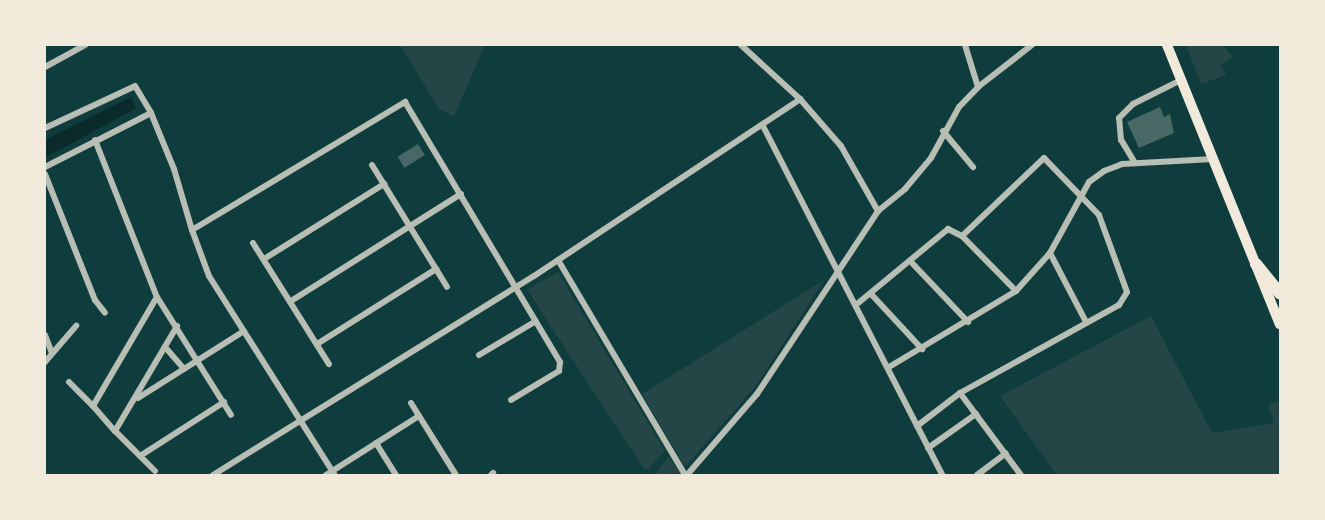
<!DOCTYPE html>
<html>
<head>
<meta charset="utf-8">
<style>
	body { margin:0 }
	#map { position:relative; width:1325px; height:520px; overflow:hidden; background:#0f3d3e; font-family:Roboto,sans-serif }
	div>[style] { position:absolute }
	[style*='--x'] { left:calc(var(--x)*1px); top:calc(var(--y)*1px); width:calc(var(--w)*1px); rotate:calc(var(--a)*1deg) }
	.green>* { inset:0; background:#244646 }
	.water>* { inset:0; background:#0a2a2b }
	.building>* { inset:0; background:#486865; transform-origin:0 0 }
	.minor>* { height:6px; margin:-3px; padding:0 3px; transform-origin:3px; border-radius:3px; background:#b8beb3 }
	.trunk>* { height:10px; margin:-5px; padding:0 5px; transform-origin:5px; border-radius:5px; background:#f1e9da }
	.motorway>* { height:12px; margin:-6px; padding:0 6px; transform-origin:6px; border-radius:6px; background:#f1e9da }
	span { translate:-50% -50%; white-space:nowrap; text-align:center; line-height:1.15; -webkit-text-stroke:6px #f1e9da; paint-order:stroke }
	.frame { position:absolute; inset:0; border:46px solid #f1e9da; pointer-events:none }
</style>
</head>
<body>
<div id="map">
	<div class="green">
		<div style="clip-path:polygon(400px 45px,485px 45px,454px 116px,439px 109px)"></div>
		<div style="clip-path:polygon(1186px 45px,1223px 45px,1233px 57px,1221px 65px,1226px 75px,1201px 84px)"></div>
		<div style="clip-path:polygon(558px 272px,665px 451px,649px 468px,644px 469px,527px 290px)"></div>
		<div style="clip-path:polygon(824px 280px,756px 386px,685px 467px,642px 394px)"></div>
		<div style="clip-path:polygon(1151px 316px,1212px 433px,1274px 423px,1268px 404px,1280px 401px,1280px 475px,1057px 475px,1000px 396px)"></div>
		<div style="clip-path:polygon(669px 457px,680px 473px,655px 475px,660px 467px)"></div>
	</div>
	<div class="water">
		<div style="clip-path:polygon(131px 97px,136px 108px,45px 158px,45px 140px)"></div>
	</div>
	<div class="building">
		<div style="clip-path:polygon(1160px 107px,1164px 117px,1170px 114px,1174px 133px,1139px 148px,1127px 122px)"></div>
		<div style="left:418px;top:144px;width:13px;height:24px;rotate:58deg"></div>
	</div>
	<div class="minor">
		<div style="--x:741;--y:45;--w:80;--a:42.5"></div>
		<div style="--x:965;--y:45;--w:44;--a:72.8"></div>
		<div style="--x:45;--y:67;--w:46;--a:-28.8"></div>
		<div style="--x:763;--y:126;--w:392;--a:62.8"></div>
		<div style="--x:45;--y:128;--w:99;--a:-25"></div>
		<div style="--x:135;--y:86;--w:31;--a:59"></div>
		<div style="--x:151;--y:113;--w:61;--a:67.7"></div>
		<div style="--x:174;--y:169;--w:64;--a:73.6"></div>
		<div style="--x:192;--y:230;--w:249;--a:-31"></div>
		<div style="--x:405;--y:102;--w:303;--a:59.2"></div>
		<div style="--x:560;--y:362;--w:9;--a:96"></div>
		<div style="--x:559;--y:371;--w:56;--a:148.9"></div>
		<div style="--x:943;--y:131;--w:47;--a:50.2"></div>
		<div style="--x:95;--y:140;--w:169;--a:68.5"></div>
		<div style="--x:157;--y:297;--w:139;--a:57.9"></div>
		<div style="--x:1135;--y:163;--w:27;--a:-121"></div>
		<div style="--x:1121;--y:140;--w:22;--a:-95"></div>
		<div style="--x:1119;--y:118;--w:20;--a:-45"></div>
		<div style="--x:1133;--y:104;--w:54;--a:-26.6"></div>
		<div style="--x:372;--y:165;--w:143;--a:58.4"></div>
		<div style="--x:45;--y:167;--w:119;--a:-27"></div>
		<div style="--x:45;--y:174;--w:136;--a:68.4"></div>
		<div style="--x:95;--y:300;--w:16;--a:52"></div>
		<div style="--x:192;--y:230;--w:49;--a:69.7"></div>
		<div style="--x:209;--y:276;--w:236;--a:57.7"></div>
		<div style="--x:253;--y:243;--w:143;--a:57.9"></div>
		<div style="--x:1050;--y:253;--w:78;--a:62.4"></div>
		<div style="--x:264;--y:259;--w:142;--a:-32"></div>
		<div style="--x:558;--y:260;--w:250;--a:59.4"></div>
		<div style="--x:913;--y:264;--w:80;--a:46.5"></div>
		<div style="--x:872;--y:295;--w:74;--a:47.2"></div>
		<div style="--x:291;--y:301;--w:201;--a:-32.2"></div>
		<div style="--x:857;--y:304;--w:118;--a:-39.5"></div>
		<div style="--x:948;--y:229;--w:16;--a:27"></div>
		<div style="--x:962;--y:236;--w:77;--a:45.5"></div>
		<div style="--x:45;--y:335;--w:19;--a:69"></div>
		<div style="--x:317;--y:344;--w:141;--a:-32.2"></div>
		<div style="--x:165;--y:347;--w:29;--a:49"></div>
		<div style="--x:479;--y:355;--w:66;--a:-30.8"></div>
		<div style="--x:45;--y:362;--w:48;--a:-49.3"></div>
		<div style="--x:889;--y:367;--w:148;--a:-30.9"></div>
		<div style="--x:1016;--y:291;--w:51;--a:-48.2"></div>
		<div style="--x:1050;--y:253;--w:81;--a:-61.2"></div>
		<div style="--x:1089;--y:182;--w:19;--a:-36"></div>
		<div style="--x:1104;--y:171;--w:19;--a:-21"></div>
		<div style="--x:1122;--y:164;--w:91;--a:-3.1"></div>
		<div style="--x:69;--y:382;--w:34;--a:45"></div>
		<div style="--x:93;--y:406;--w:126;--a:-59.6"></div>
		<div style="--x:960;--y:393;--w:102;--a:53.4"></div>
		<div style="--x:138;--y:398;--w:125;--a:-32.3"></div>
		<div style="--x:411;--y:403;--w:85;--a:58"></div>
		<div style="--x:93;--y:406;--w:33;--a:49"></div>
		<div style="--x:917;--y:426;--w:54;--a:-37.5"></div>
		<div style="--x:960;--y:393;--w:182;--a:-29"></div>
		<div style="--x:1119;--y:305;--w:15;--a:-58"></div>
		<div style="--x:1127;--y:292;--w:82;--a:-110"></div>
		<div style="--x:1099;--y:215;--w:79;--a:-134"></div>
		<div style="--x:1044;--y:158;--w:113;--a:136.4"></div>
		<div style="--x:376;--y:443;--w:38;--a:58"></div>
		<div style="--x:928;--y:448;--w:59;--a:-35.3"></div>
		<div style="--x:140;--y:456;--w:100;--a:-32.7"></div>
		<div style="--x:155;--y:471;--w:57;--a:-135"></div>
		<div style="--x:115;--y:431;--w:122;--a:-59.4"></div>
		<div style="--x:213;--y:475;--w:378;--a:-31.8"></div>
		<div style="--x:534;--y:276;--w:320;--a:-33.6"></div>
		<div style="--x:800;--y:99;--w:62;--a:48.9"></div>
		<div style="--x:841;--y:146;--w:75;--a:60.4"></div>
		<div style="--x:326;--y:475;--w:110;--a:-32.4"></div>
		<div style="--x:491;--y:475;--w:3;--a:-45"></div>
		<div style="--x:687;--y:475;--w:107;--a:-49.2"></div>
		<div style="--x:757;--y:394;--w:219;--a:-56.5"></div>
		<div style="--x:878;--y:211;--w:35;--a:-39"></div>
		<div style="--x:905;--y:189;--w:40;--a:-50"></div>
		<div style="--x:931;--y:158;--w:58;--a:-61.2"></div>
		<div style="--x:959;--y:107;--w:28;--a:-46"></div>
		<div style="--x:978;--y:87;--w:68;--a:-37.9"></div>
		<div style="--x:977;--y:475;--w:36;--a:-37"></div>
	</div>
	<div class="trunk">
		<div style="--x:1167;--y:45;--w:301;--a:68"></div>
	</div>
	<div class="motorway">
		<div style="--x:1256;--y:264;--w:38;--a:51"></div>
	</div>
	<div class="frame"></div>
</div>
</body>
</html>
